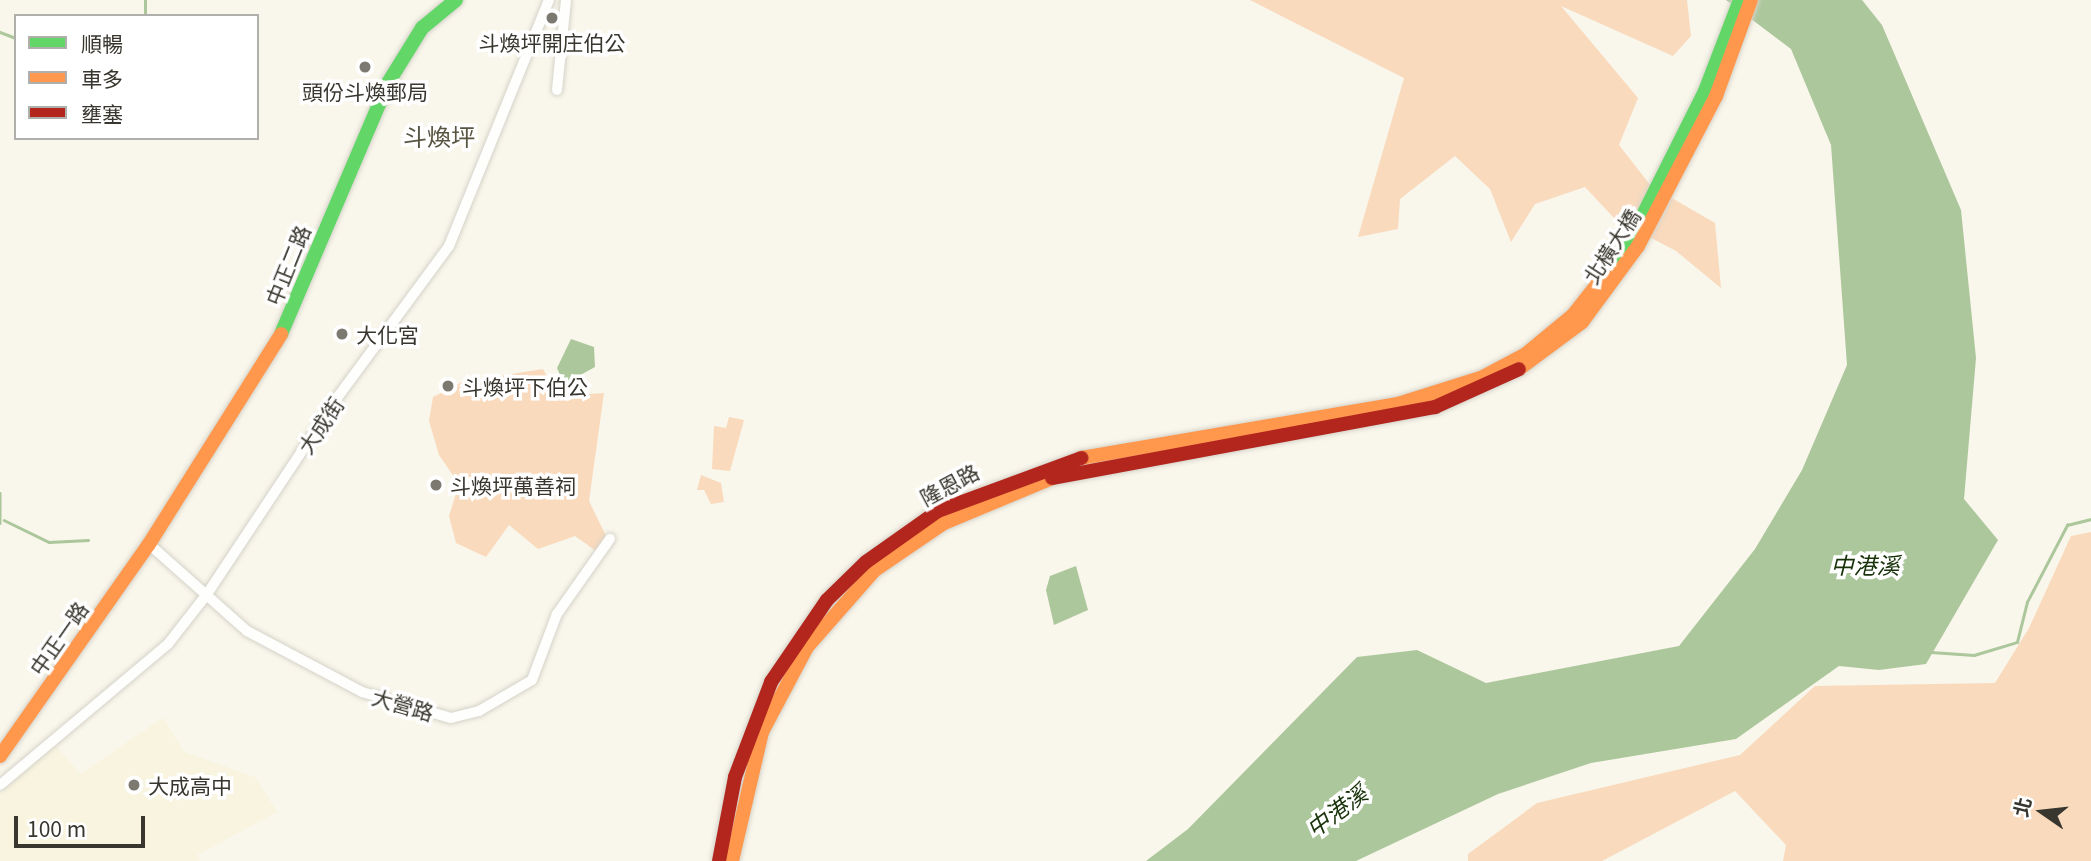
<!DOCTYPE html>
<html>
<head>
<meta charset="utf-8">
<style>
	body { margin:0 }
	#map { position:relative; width:2091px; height:861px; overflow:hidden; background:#f9f6eb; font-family:Georgia,"Noto Sans TC",serif }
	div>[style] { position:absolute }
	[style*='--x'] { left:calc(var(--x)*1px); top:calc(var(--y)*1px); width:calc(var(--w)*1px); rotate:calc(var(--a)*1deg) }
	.built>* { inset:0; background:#f8f4df }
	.green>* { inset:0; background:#f9dabd }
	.water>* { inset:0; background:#adc79c }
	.stream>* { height:2.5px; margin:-1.25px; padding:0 1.25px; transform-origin:1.25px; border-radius:1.25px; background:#adc79c }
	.roads { filter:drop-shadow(0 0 2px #d5d3ca) drop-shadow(0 0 2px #d5d3ca) }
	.street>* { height:10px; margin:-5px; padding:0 5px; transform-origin:5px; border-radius:5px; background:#fefefc }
	.fast>* { height:14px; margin:-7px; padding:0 7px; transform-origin:7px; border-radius:7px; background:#63d668 }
	.slow>* { height:14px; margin:-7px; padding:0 7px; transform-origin:7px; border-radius:7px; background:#ff974d }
	.jam>* { height:14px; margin:-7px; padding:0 7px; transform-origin:7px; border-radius:7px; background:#b3261e }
	.dots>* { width:19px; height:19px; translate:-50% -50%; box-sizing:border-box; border:4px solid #fff; border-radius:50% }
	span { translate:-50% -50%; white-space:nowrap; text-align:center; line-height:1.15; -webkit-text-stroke:7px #fff; paint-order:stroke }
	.poi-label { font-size:21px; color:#38362e }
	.left { translate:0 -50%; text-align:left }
	.street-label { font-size:21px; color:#38362e }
	.water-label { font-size:23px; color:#173108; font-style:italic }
	.quarter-label { font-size:24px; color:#595543 }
	.legend { position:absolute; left:14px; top:14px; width:245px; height:126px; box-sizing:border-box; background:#fff; border:2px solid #afafab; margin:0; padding:9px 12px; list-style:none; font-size:21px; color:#38362e }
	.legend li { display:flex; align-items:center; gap:14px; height:35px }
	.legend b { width:35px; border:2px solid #afafab }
	.north { position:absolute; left:2007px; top:777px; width:70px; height:70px; -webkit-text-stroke:5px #fff; paint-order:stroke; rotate:284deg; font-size:19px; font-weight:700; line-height:28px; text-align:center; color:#38362e }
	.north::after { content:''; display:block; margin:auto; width:24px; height:32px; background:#38362e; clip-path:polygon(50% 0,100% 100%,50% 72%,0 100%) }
	.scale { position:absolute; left:14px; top:816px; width:131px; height:32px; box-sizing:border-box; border:4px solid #38362e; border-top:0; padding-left:9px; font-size:21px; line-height:24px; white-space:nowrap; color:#38362e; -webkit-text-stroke:5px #fff; paint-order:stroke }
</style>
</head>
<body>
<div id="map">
	<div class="built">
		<div style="clip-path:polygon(163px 718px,184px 752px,255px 777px,277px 812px,197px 855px,200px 861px,0 861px,0 793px,55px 745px,80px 774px)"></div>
	</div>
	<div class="green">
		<div style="clip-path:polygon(1250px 0,1687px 0,1691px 36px,1673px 56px,1561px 6px,1638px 98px,1619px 145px,1651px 186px,1715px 223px,1721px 288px,1676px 251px,1615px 219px,1585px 187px,1535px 204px,1511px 242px,1490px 189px,1455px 156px,1400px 199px,1398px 229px,1358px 237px,1404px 78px)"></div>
		<div style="clip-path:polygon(543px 369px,558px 396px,604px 393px,589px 501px,607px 538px,596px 551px,575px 536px,538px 549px,509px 525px,486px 557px,456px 543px,449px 516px,459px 484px,439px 455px,429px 421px,433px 397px,462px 382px)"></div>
		<div style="clip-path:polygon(729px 417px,744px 420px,730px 471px,712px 469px,714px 426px,726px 428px)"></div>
		<div style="clip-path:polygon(701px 475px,721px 483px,724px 502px,711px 504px,704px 490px,697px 490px)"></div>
		<div style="clip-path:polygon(2091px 532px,2091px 861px,1783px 861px,1786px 845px,1735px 791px,1602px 861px,1468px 861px,1468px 854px,1537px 803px,1740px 755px,1815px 686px,1995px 683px,2029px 628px,2071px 536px)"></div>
	</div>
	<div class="water">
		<div style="clip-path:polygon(1726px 0,1862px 0,1882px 25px,1961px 210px,1976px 358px,1964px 499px,1998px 540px,1926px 664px,1879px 670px,1839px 666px,1736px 739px,1591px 763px,1498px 794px,1356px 861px,1146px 861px,1188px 829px,1357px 657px,1417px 650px,1486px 683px,1679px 646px,1755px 549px,1802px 470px,1847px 365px,1831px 145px,1791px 49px)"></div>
		<div style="clip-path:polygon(571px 339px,594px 347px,595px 367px,564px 384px,557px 368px)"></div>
		<div style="clip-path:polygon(1076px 566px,1088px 610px,1054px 625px,1046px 590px,1050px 576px)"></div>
	</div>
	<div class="stream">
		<div style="--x:145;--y:16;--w:16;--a:-90"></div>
		<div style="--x:0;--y:32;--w:17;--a:21"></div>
		<div style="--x:0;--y:493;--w:30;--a:90"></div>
		<div style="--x:4;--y:520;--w:50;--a:26.1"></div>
		<div style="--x:49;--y:542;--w:39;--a:-3"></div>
		<div style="--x:1931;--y:652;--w:43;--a:4"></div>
		<div style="--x:1974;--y:655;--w:45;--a:-16.8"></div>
		<div style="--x:2017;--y:642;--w:41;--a:-76"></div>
		<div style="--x:2027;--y:602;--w:87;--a:-62.5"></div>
		<div style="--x:2067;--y:525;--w:25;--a:-14"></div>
	</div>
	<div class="roads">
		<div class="street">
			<div style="--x:557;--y:90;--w:90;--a:-84.3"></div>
			<div style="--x:149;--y:544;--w:131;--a:41.6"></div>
			<div style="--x:247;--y:631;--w:130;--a:27.9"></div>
			<div style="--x:362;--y:692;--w:93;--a:16.3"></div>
			<div style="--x:451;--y:718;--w:29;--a:-14"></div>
			<div style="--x:479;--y:711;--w:61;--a:-30.3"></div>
			<div style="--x:532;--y:680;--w:71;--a:-69.3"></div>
			<div style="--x:557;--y:614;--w:92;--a:-54.8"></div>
			<div style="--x:0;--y:785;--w:219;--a:-40"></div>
			<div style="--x:168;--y:644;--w:63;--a:-52"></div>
			<div style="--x:207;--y:594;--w:235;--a:-56.4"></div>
			<div style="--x:337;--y:398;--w:189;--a:-53.6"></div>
			<div style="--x:449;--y:246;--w:266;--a:-67.9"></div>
		</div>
		<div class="fast">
			<div style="--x:1607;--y:272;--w:36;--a:-53"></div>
			<div style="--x:1629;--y:243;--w:170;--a:-63.4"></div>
			<div style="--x:1705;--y:91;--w:97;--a:-69"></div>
			<div style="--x:281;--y:334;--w:273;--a:-66.9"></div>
			<div style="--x:388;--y:83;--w:65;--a:-58.3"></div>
			<div style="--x:422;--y:28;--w:44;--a:-39.5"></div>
		</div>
		<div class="slow">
			<div style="--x:1519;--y:369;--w:79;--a:-36.7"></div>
			<div style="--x:1582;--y:322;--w:94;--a:-53.6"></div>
			<div style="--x:1638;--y:246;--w:169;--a:-62.5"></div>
			<div style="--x:1716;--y:96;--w:102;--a:-70"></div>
			<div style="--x:1081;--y:458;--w:322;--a:-9.7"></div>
			<div style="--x:1398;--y:404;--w:89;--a:-17.6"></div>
			<div style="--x:1483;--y:377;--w:49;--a:-28.1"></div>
			<div style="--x:1526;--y:354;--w:61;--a:-39.7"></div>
			<div style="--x:1573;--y:315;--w:55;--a:-51.7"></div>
			<div style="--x:0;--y:756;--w:259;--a:-54.9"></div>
			<div style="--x:149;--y:544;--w:248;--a:-57.8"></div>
			<div style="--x:732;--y:861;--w:132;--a:-76.9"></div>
			<div style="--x:762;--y:732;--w:96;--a:-62.1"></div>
			<div style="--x:807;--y:647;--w:103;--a:-48.6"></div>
			<div style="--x:875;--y:570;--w:83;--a:-34.3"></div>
			<div style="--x:944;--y:523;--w:117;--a:-22.6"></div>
		</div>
		<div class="jam">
			<div style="--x:1052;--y:478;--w:390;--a:-10.5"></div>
			<div style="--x:1435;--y:407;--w:92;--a:-24.3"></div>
			<div style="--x:719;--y:861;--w:86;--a:-79.2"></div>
			<div style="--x:735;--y:777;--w:102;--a:-69.2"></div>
			<div style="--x:771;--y:682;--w:99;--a:-55.7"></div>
			<div style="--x:827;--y:600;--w:54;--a:-44.3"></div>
			<div style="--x:866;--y:562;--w:88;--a:-35.3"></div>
			<div style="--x:938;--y:511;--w:153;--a:-20.3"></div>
		</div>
	</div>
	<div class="dots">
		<div style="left:552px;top:18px;background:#7c7970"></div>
		<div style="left:365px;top:67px;background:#7c7970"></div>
		<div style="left:342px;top:334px;background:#7c7970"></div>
		<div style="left:448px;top:386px;background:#7c7970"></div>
		<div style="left:436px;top:485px;background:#7c7970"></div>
		<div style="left:134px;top:785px;background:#7c7970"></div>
	</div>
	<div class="poi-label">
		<span style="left:552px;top:42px">斗煥坪開庄伯公</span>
		<span style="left:365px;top:91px">頭份斗煥郵局</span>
		<span class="left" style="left:356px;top:334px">大化宮</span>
		<span class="left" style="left:462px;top:386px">斗煥坪下伯公</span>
		<span class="left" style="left:450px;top:485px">斗煥坪萬善祠</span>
		<span class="left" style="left:148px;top:785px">大成高中</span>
	</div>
	<div class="street-label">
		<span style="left:1611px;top:246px;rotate:-57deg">北橫大橋</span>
		<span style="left:287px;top:265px;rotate:-68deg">中正二路</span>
		<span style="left:320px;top:425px;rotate:-56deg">大成街</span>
		<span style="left:949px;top:484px;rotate:-28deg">隆恩路</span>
		<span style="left:58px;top:638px;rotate:-55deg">中正一路</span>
		<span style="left:403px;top:704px;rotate:16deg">大營路</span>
	</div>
	<div class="water-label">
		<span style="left:1865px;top:564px">中港溪</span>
		<span style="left:1336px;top:810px;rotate:-37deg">中港溪</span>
	</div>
	<div class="quarter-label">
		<span style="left:439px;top:136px">斗煥坪</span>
	</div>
	<ul class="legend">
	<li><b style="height:9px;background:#63d668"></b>順暢</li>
	<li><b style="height:9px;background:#ff974d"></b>車多</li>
	<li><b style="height:9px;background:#b3261e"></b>壅塞</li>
	</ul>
	<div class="north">北</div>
	<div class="scale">100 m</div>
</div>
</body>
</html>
